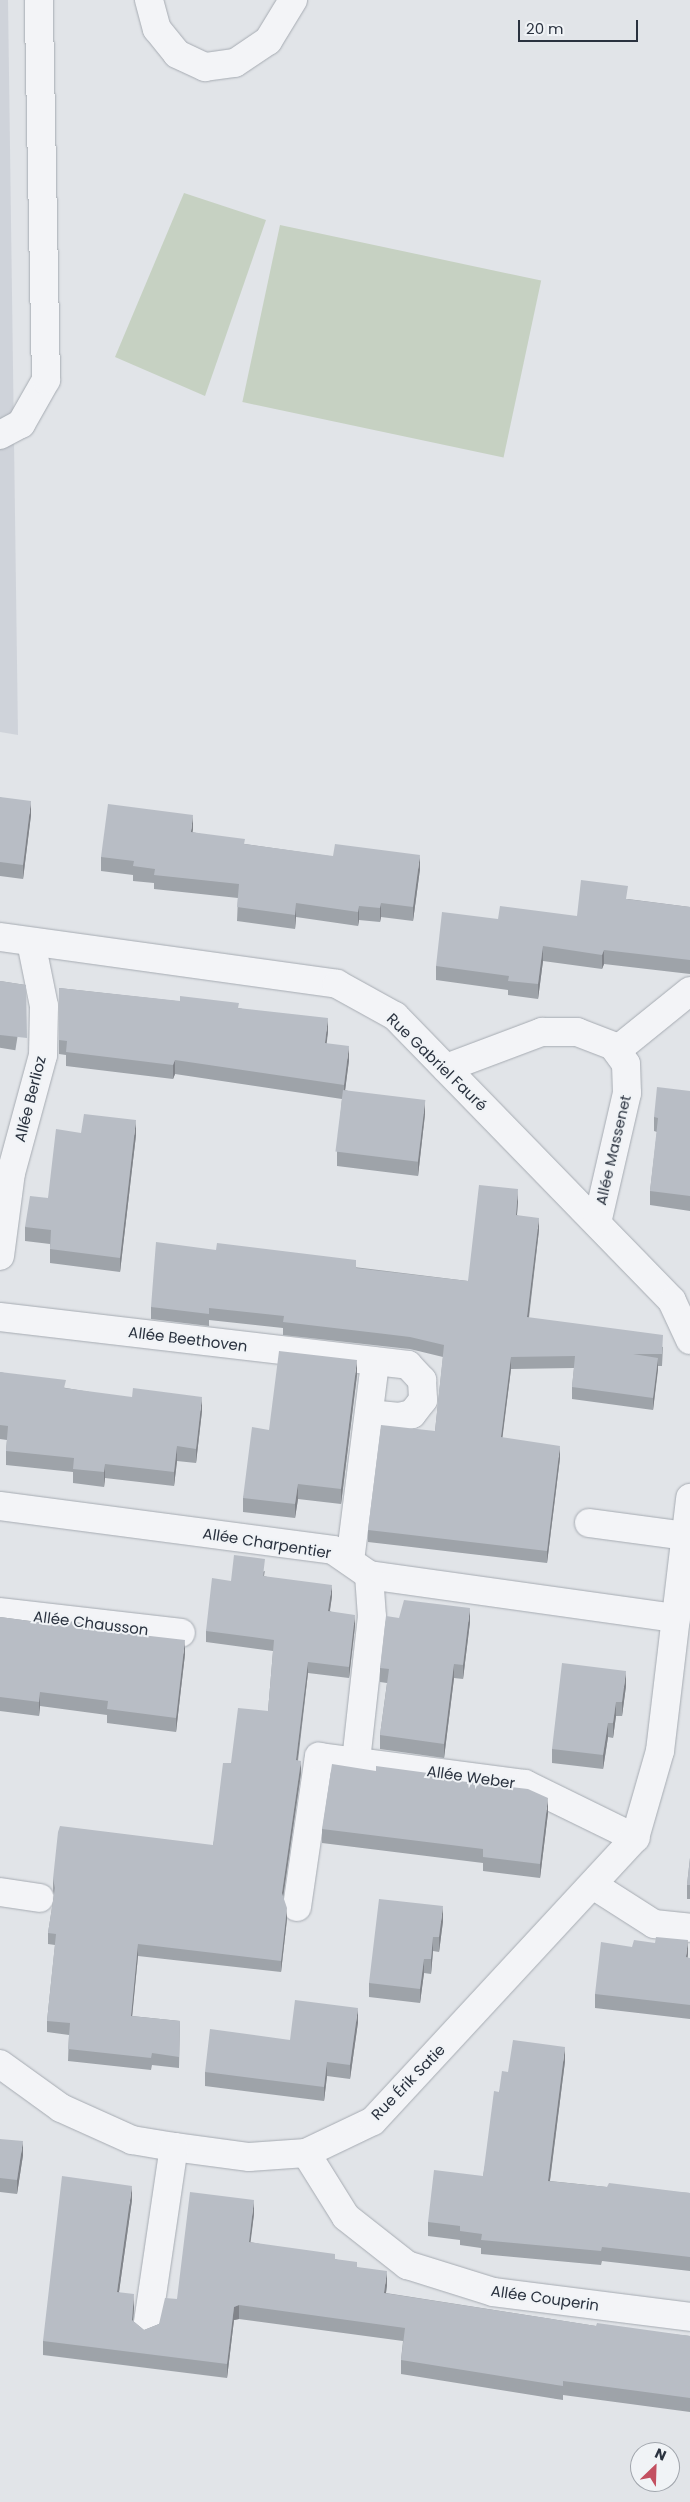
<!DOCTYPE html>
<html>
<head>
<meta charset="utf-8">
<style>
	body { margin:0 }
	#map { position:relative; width:690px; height:2502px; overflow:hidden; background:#e1e4e8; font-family:Poppins,sans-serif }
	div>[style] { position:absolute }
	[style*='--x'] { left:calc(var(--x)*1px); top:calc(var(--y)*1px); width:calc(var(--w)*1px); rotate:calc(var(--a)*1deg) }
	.built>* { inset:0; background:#cfd3da }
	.green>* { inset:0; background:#c6d1c2; transform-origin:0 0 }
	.roads { filter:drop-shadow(0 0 1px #a6abb2) drop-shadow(0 0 1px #a6abb2) }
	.minor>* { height:28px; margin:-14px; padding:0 14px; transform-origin:14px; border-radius:14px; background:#f3f4f7 }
	.wall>* { inset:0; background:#9ea3a9; transform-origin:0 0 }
	.shaded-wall>* { inset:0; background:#81848a }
	.building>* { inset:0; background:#b8bdc5; transform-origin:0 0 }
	span { translate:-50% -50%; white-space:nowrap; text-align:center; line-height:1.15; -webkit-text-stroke:4px #f0f3f6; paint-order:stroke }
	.street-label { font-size:15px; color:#2a323f }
	.north { position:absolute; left:630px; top:2442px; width:50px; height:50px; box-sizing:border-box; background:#f0f3f6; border:1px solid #a1a6ad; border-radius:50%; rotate:24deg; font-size:14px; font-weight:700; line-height:20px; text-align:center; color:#2a323f }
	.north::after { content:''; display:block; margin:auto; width:18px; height:22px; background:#c35061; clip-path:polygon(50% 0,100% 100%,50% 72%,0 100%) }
	.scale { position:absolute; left:518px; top:20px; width:120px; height:22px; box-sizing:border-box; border:2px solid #2a323f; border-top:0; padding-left:6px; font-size:15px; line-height:18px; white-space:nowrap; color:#2a323f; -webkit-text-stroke:4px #f0f3f6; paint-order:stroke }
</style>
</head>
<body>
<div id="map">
	<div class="built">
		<div style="clip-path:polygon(0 0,8px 0,18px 735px,0 732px)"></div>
	</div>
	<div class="green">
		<div style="clip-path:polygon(184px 193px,266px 220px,205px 396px,115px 357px)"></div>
		<div style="left:280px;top:225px;width:267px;height:181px;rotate:12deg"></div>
	</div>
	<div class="roads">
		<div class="minor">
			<div style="--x:149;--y:0;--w:30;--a:75"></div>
			<div style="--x:157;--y:29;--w:32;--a:51"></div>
			<div style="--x:177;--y:54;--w:31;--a:25"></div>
			<div style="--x:205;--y:67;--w:30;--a:-8"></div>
			<div style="--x:235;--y:63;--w:40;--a:-34"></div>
			<div style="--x:268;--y:41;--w:48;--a:-58.6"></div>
			<div style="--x:0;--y:435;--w:24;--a:-28"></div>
			<div style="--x:21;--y:424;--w:51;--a:-60.4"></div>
			<div style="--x:46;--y:380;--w:380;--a:-91.1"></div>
			<div style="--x:0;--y:937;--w:340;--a:7.9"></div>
			<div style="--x:337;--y:984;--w:66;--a:28.9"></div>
			<div style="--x:395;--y:1016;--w:397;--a:45.8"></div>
			<div style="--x:672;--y:1301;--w:43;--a:65.2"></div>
			<div style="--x:617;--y:1050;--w:94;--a:-38.9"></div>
			<div style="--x:446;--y:1068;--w:103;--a:-20.6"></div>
			<div style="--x:542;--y:1032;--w:35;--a:0"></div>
			<div style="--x:577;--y:1032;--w:39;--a:21"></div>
			<div style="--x:613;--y:1046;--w:22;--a:54"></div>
			<div style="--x:626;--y:1064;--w:29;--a:88"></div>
			<div style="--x:627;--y:1093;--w:133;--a:103"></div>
			<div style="--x:0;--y:1256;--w:84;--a:-82.5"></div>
			<div style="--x:11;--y:1173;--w:122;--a:-74.8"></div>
			<div style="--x:43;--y:1055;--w:49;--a:-88.8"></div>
			<div style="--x:44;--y:1006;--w:65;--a:-101.5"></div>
			<div style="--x:0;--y:1317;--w:411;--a:6.7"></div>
			<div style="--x:408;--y:1365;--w:21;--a:47"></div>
			<div style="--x:422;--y:1380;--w:20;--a:87"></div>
			<div style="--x:423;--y:1400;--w:18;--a:128"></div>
			<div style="--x:412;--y:1414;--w:13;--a:167"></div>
			<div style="--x:399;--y:1417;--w:28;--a:-174"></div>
			<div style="--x:0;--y:1506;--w:336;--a:7.5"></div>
			<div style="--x:333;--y:1550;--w:44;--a:34.8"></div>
			<div style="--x:369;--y:1575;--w:310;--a:8"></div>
			<div style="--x:589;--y:1523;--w:98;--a:7.6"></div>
			<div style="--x:350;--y:1561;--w:201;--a:-82.8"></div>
			<div style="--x:0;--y:1612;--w:182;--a:6.6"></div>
			<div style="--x:356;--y:1761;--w:145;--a:-83.7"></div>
			<div style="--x:372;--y:1617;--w:42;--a:-94.1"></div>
			<div style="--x:593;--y:1885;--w:72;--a:32.6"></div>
			<div style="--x:654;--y:1924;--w:36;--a:6"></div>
			<div style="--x:0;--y:1892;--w:40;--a:8.5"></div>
			<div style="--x:297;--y:1907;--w:152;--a:-81.7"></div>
			<div style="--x:319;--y:1757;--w:208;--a:7.5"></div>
			<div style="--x:525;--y:1784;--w:123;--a:26.1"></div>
			<div style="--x:0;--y:2064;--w:75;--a:35.8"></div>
			<div style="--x:61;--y:2108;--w:78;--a:24.3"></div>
			<div style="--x:132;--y:2140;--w:43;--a:9.5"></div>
			<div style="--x:174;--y:2147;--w:76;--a:7.6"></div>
			<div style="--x:249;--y:2157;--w:57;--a:-4"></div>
			<div style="--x:306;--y:2153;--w:74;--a:-25.5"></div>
			<div style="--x:373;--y:2121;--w:386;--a:-47.2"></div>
			<div style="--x:635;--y:1838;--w:91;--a:-74"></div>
			<div style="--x:660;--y:1751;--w:255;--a:-83.2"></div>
			<div style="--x:306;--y:2153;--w:75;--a:58"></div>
			<div style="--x:346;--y:2217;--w:78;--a:38.2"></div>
			<div style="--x:407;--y:2265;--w:90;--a:17.4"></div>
			<div style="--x:493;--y:2292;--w:199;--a:7.2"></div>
			<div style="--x:147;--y:2329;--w:184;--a:-81.6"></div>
		</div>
	</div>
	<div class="wall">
		<div style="clip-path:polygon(0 797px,31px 815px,23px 879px,0 876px)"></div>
		<div style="clip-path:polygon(193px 829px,192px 832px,245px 844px,420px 869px,413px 921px,381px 917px,380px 922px,359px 920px,358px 926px,296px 917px,295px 929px,237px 921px,238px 898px,154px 889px,154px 883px,133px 881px,133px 875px,101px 871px,101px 857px)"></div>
		<div style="clip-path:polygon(628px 899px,690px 907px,690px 974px,604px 964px,602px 969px,543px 961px,538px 999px,508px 995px,508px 990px,436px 980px,436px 966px,498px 919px,577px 916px)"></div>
		<div style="left:0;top:981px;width:26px;height:66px;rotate:9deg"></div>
		<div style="clip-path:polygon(59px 988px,239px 1008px,328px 1032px,326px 1043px,349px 1060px,345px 1090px,425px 1114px,418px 1176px,337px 1166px,337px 1152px,342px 1099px,175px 1074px,173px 1079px,66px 1066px,66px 1055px,59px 1054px)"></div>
		<div style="clip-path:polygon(690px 1091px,690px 1211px,650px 1205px,650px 1191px,657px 1132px,654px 1131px,654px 1117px)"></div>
		<div style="clip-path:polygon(81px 1133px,136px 1135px,120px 1272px,50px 1263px,50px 1244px,25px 1241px,25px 1227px,48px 1198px)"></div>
		<div style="clip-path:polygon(518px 1201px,517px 1215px,539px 1230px,529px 1318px,663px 1347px,662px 1366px,658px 1366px,653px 1410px,572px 1399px,572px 1387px,574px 1368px,511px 1369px,502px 1438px,560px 1458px,547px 1563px,368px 1542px,368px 1530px,435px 1431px,443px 1357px,410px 1349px,283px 1335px,283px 1328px,209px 1320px,209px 1326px,151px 1319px,151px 1307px,216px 1250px,468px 1281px)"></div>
		<div style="clip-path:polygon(0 1372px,66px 1388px,202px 1411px,196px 1463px,177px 1461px,174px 1486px,105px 1478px,104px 1487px,73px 1483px,73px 1472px,6px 1465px,6px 1451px,7px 1440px,0 1439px)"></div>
		<div style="clip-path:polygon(357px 1375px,341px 1504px,298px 1499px,295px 1518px,243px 1512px,243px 1498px,269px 1430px)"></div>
		<div style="clip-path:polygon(265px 1571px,264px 1576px,332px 1596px,330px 1611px,355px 1626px,349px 1678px,308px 1673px,298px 1761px,301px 1773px,283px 1896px,287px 1919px,281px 1972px,138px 1956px,132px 2016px,180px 2021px,179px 2068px,152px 2065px,151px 2070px,68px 2061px,69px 2035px,47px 2032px,47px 2021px,55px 1945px,48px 1944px,48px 1933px,54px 1895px,53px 1891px,53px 1879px,213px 1845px,231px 1763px,268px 1711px,273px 1651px,206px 1642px,206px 1631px,231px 1581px)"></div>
		<div style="clip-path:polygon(0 1617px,98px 1630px,185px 1654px,176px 1732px,107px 1723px,107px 1715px,40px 1706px,39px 1716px,0 1711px)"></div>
		<div style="clip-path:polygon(399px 1618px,470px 1622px,463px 1679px,454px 1678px,444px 1758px,380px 1749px,380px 1735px,387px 1683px,380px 1682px,380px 1668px)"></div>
		<div style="clip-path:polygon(626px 1686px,622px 1716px,616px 1716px,613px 1738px,608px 1737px,603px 1769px,552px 1763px,552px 1749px)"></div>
		<div style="clip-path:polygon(376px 1771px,443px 1779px,548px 1813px,540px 1878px,483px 1871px,483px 1863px,322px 1843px,322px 1829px)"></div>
		<div style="clip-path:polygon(690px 1858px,690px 1899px,687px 1899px,687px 1885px)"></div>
		<div style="clip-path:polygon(443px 1921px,439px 1952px,433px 1951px,431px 1974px,424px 1973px,420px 2003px,369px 1997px,369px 1983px)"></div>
		<div style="clip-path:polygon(688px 1954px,687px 1958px,690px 1958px,690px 2019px,595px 2008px,595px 1994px)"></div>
		<div style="clip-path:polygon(358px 2022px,350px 2079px,327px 2076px,324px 2101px,205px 2086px,205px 2072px,290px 2040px)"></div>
		<div style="clip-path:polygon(565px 2061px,550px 2181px,607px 2187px,690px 2193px,690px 2271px,602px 2261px,601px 2265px,481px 2254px,481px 2248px,460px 2245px,460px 2240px,428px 2236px,428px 2222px,483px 2176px,499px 2092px,508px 2072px)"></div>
		<div style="clip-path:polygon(0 2139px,23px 2155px,17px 2194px,0 2192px)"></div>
		<div style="clip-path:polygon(132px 2200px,119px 2292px,134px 2308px,133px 2321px,144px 2330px,159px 2324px,177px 2299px,254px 2214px,250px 2242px,335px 2259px,357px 2267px,387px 2285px,386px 2293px,596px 2326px,690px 2336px,690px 2412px,563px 2395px,563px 2400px,401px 2374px,401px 2360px,403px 2341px,239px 2319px,234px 2320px,227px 2378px,43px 2355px,43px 2341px)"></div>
	</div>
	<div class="shaded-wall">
		<div style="clip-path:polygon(31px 801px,31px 815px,23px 879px,23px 865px)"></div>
		<div style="clip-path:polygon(193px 815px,193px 829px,191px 846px,191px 832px)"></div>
		<div style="clip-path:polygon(420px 855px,420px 869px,413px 921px,413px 907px)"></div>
		<div style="clip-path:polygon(296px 903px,296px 917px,295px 929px,295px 915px)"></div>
		<div style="clip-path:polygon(381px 903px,381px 917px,380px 922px,380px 908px)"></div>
		<div style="clip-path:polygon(359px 906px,359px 920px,358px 926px,358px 912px)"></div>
		<div style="clip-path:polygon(543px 946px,543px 961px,538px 999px,538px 984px)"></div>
		<div style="clip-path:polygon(604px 950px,604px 964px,602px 969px,602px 955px)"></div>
		<div style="clip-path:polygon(328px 1018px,328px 1032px,325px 1057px,325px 1043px)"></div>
		<div style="clip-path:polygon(349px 1046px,349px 1060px,344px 1099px,344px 1085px)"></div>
		<div style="clip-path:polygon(175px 1060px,175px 1074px,173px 1079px,173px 1065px)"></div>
		<div style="clip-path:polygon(425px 1100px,425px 1114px,418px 1176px,418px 1162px)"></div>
		<div style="clip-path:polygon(136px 1120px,136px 1135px,120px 1272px,120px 1258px)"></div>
		<div style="clip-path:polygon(518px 1189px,518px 1201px,516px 1227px,516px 1215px)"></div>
		<div style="clip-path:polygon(539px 1218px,539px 1230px,527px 1330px,527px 1317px)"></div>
		<div style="clip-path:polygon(511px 1357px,511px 1369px,501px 1449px,501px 1437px)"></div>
		<div style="clip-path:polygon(658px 1358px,658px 1370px,653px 1410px,653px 1398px)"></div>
		<div style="clip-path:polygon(357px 1360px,357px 1375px,341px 1504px,341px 1489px)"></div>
		<div style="clip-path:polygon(202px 1397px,202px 1411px,196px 1463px,196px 1449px)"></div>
		<div style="clip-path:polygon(177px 1446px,177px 1461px,174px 1486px,174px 1472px)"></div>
		<div style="clip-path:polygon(560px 1446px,560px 1458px,547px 1563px,547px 1551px)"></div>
		<div style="clip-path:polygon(105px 1464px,105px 1478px,104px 1487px,104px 1472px)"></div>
		<div style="clip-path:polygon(298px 1484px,298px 1499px,295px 1518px,295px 1504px)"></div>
		<div style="clip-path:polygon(332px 1585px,332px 1596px,328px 1622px,328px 1611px)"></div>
		<div style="clip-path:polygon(470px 1608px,470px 1622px,463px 1679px,463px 1665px)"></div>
		<div style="clip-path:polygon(355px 1615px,355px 1626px,349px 1678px,349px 1667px)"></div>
		<div style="clip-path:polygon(185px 1640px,185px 1654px,176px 1732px,176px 1718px)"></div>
		<div style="clip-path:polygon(308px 1662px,308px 1673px,296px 1772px,296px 1760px)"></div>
		<div style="clip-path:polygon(454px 1664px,454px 1678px,444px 1758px,444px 1744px)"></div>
		<div style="clip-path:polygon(626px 1671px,626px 1686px,622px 1716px,622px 1702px)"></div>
		<div style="clip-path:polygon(40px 1692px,40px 1706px,39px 1716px,39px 1702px)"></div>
		<div style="clip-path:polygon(616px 1702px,616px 1716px,613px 1738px,613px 1723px)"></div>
		<div style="clip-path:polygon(608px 1723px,608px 1737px,603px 1769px,603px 1755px)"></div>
		<div style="clip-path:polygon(301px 1761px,301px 1773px,282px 1905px,282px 1893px)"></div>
		<div style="clip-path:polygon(548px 1798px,548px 1813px,540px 1878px,540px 1864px)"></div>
		<div style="clip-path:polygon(443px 1906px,443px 1921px,439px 1952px,439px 1937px)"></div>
		<div style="clip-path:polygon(287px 1908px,287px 1919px,281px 1972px,281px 1961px)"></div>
		<div style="clip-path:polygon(433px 1937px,433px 1951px,431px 1974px,431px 1959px)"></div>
		<div style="clip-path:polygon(688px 1940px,688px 1954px,686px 1972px,686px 1957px)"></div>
		<div style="clip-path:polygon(138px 1944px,138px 1956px,131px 2028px,131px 2016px)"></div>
		<div style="clip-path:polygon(424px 1959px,424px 1973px,420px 2003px,420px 1989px)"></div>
		<div style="clip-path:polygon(358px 2008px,358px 2022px,350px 2079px,350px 2065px)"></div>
		<div style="clip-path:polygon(565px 2047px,565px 2061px,548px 2195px,548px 2181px)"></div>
		<div style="clip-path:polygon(327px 2062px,327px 2076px,324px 2101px,324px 2087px)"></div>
		<div style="clip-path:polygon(23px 2141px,23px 2155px,17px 2194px,17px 2180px)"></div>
		<div style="clip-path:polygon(132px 2186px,132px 2200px,117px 2306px,117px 2292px)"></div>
		<div style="clip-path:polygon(254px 2200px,254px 2214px,249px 2255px,249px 2242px)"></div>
		<div style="clip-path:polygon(387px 2271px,387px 2285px,384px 2307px,384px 2293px)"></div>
		<div style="clip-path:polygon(134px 2294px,134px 2308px,132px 2334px,132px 2320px)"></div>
		<div style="clip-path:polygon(239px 2305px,239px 2319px,234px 2320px,227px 2378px,227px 2364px,234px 2307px)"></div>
	</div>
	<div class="building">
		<div style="clip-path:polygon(0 797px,31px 801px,23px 865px,0 862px)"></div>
		<div style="clip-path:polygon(108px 804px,193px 815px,191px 832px,245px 839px,244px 844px,333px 856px,335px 844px,420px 855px,413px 907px,381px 903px,380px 908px,359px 906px,358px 912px,296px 903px,295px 915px,237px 907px,239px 884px,154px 875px,155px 869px,133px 866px,134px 861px,101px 857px)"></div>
		<div style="clip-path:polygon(581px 880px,628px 886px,626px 899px,690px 907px,690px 960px,604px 950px,602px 955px,543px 946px,538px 984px,508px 981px,509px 976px,436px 966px,442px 912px,498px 919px,500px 906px,577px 916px)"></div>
		<div style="clip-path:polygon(0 981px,26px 985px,27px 1038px,0 1035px)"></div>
		<div style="clip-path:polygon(59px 988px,180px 1001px,180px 996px,239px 1003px,238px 1008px,328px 1018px,325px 1043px,349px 1046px,344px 1085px,175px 1060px,173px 1065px,66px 1052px,67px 1041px,59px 1040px)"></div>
		<div style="clip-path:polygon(657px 1087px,690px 1091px,690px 1196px,650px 1191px,658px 1118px,654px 1117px)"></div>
		<div style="left:343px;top:1090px;width:83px;height:62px;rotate:7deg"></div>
		<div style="clip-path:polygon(84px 1114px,136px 1120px,120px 1258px,50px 1249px,51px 1230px,25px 1227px,30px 1196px,48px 1198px,56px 1129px,81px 1133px)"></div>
		<div style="clip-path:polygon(479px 1185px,518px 1189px,516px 1215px,539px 1218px,527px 1317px,663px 1335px,662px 1354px,633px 1354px,658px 1358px,653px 1398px,572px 1387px,575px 1356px,511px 1357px,501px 1437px,560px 1446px,547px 1551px,368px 1530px,381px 1425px,435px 1431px,444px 1345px,410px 1337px,283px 1322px,284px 1316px,209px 1308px,209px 1314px,151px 1307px,156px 1242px,216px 1250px,217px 1243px,356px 1260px,356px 1268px,468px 1281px)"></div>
		<div style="clip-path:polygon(279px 1351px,357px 1360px,341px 1489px,298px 1484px,295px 1504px,243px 1498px,252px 1427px,269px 1430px)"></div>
		<div style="clip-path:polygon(0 1372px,66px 1380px,64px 1388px,132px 1397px,133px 1388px,202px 1397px,196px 1449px,177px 1446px,174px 1472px,105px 1464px,104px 1472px,73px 1469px,74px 1458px,6px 1451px,8px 1426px,0 1425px)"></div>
		<div style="clip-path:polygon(234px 1555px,265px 1559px,263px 1576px,332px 1585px,328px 1611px,355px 1615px,349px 1667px,308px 1662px,296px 1760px,301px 1761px,282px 1893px,287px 1908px,281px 1961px,138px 1944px,131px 2016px,180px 2021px,179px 2057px,152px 2053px,151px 2058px,68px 2049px,70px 2023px,47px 2021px,56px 1934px,48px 1933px,55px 1888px,53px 1879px,58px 1832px,60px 1826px,213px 1845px,223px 1763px,231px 1763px,238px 1708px,268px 1711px,274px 1640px,206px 1631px,212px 1578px,231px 1581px)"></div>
		<div style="clip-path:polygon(404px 1600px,470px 1608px,463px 1665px,454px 1664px,444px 1744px,380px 1735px,389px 1669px,380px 1668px,386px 1616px,399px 1618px)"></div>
		<div style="clip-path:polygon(0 1617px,67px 1626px,68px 1621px,98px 1625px,98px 1630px,185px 1640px,176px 1718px,107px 1709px,108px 1701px,40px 1692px,39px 1702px,0 1697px)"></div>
		<div style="clip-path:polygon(562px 1663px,626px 1671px,622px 1702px,616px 1702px,613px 1723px,608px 1723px,603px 1755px,552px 1749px)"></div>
		<div style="clip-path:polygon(332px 1764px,376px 1771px,376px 1766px,443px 1775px,442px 1779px,528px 1789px,548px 1798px,540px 1864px,483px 1857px,483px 1849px,322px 1829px)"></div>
		<div style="clip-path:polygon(690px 1858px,690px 1885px,687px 1885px)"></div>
		<div style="clip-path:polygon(379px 1899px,443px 1906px,439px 1937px,433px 1937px,431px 1959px,424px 1959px,420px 1989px,369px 1983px)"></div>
		<div style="clip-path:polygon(656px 1937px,688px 1940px,686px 1957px,690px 1958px,690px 2005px,595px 1994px,601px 1942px,632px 1947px,634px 1940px,655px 1943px)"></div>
		<div style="clip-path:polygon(295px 2000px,358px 2008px,350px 2065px,327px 2062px,324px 2087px,205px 2072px,210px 2029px,290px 2040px)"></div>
		<div style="clip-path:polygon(513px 2040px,565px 2047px,548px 2181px,607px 2187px,609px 2183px,690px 2193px,690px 2257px,602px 2247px,601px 2251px,481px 2240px,482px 2234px,460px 2231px,460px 2226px,428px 2222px,434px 2170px,483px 2176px,494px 2091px,499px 2092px,502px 2071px,508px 2072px)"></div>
		<div style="clip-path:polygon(0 2139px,23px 2141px,17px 2180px,0 2178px)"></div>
		<div style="clip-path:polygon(62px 2176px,132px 2186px,117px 2292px,134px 2294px,132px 2320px,144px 2330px,159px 2324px,165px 2298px,177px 2299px,190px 2192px,254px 2200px,249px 2242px,335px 2254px,335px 2259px,357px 2262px,357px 2267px,387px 2271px,384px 2293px,596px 2326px,597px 2323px,690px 2336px,690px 2398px,563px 2381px,563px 2386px,401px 2360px,405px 2328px,239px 2305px,234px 2307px,227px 2364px,43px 2341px)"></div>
	</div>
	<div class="street-label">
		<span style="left:437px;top:1062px;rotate:44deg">Rue Gabriel Fauré</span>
		<span style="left:30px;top:1099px;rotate:-76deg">Allée Berlioz</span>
		<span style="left:613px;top:1150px;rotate:-77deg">Allée Massenet</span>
		<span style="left:188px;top:1339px;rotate:7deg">Allée Beethoven</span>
		<span style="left:267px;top:1543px;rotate:9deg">Allée Charpentier</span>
		<span style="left:91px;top:1623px;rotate:7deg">Allée Chausson</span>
		<span style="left:471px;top:1777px;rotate:8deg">Allée Weber</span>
		<span style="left:408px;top:2082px;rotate:-46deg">Rue Érik Satie</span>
		<span style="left:545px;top:2298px;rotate:8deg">Allée Couperin</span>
	</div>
	<div class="north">N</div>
	<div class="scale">20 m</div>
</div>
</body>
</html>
